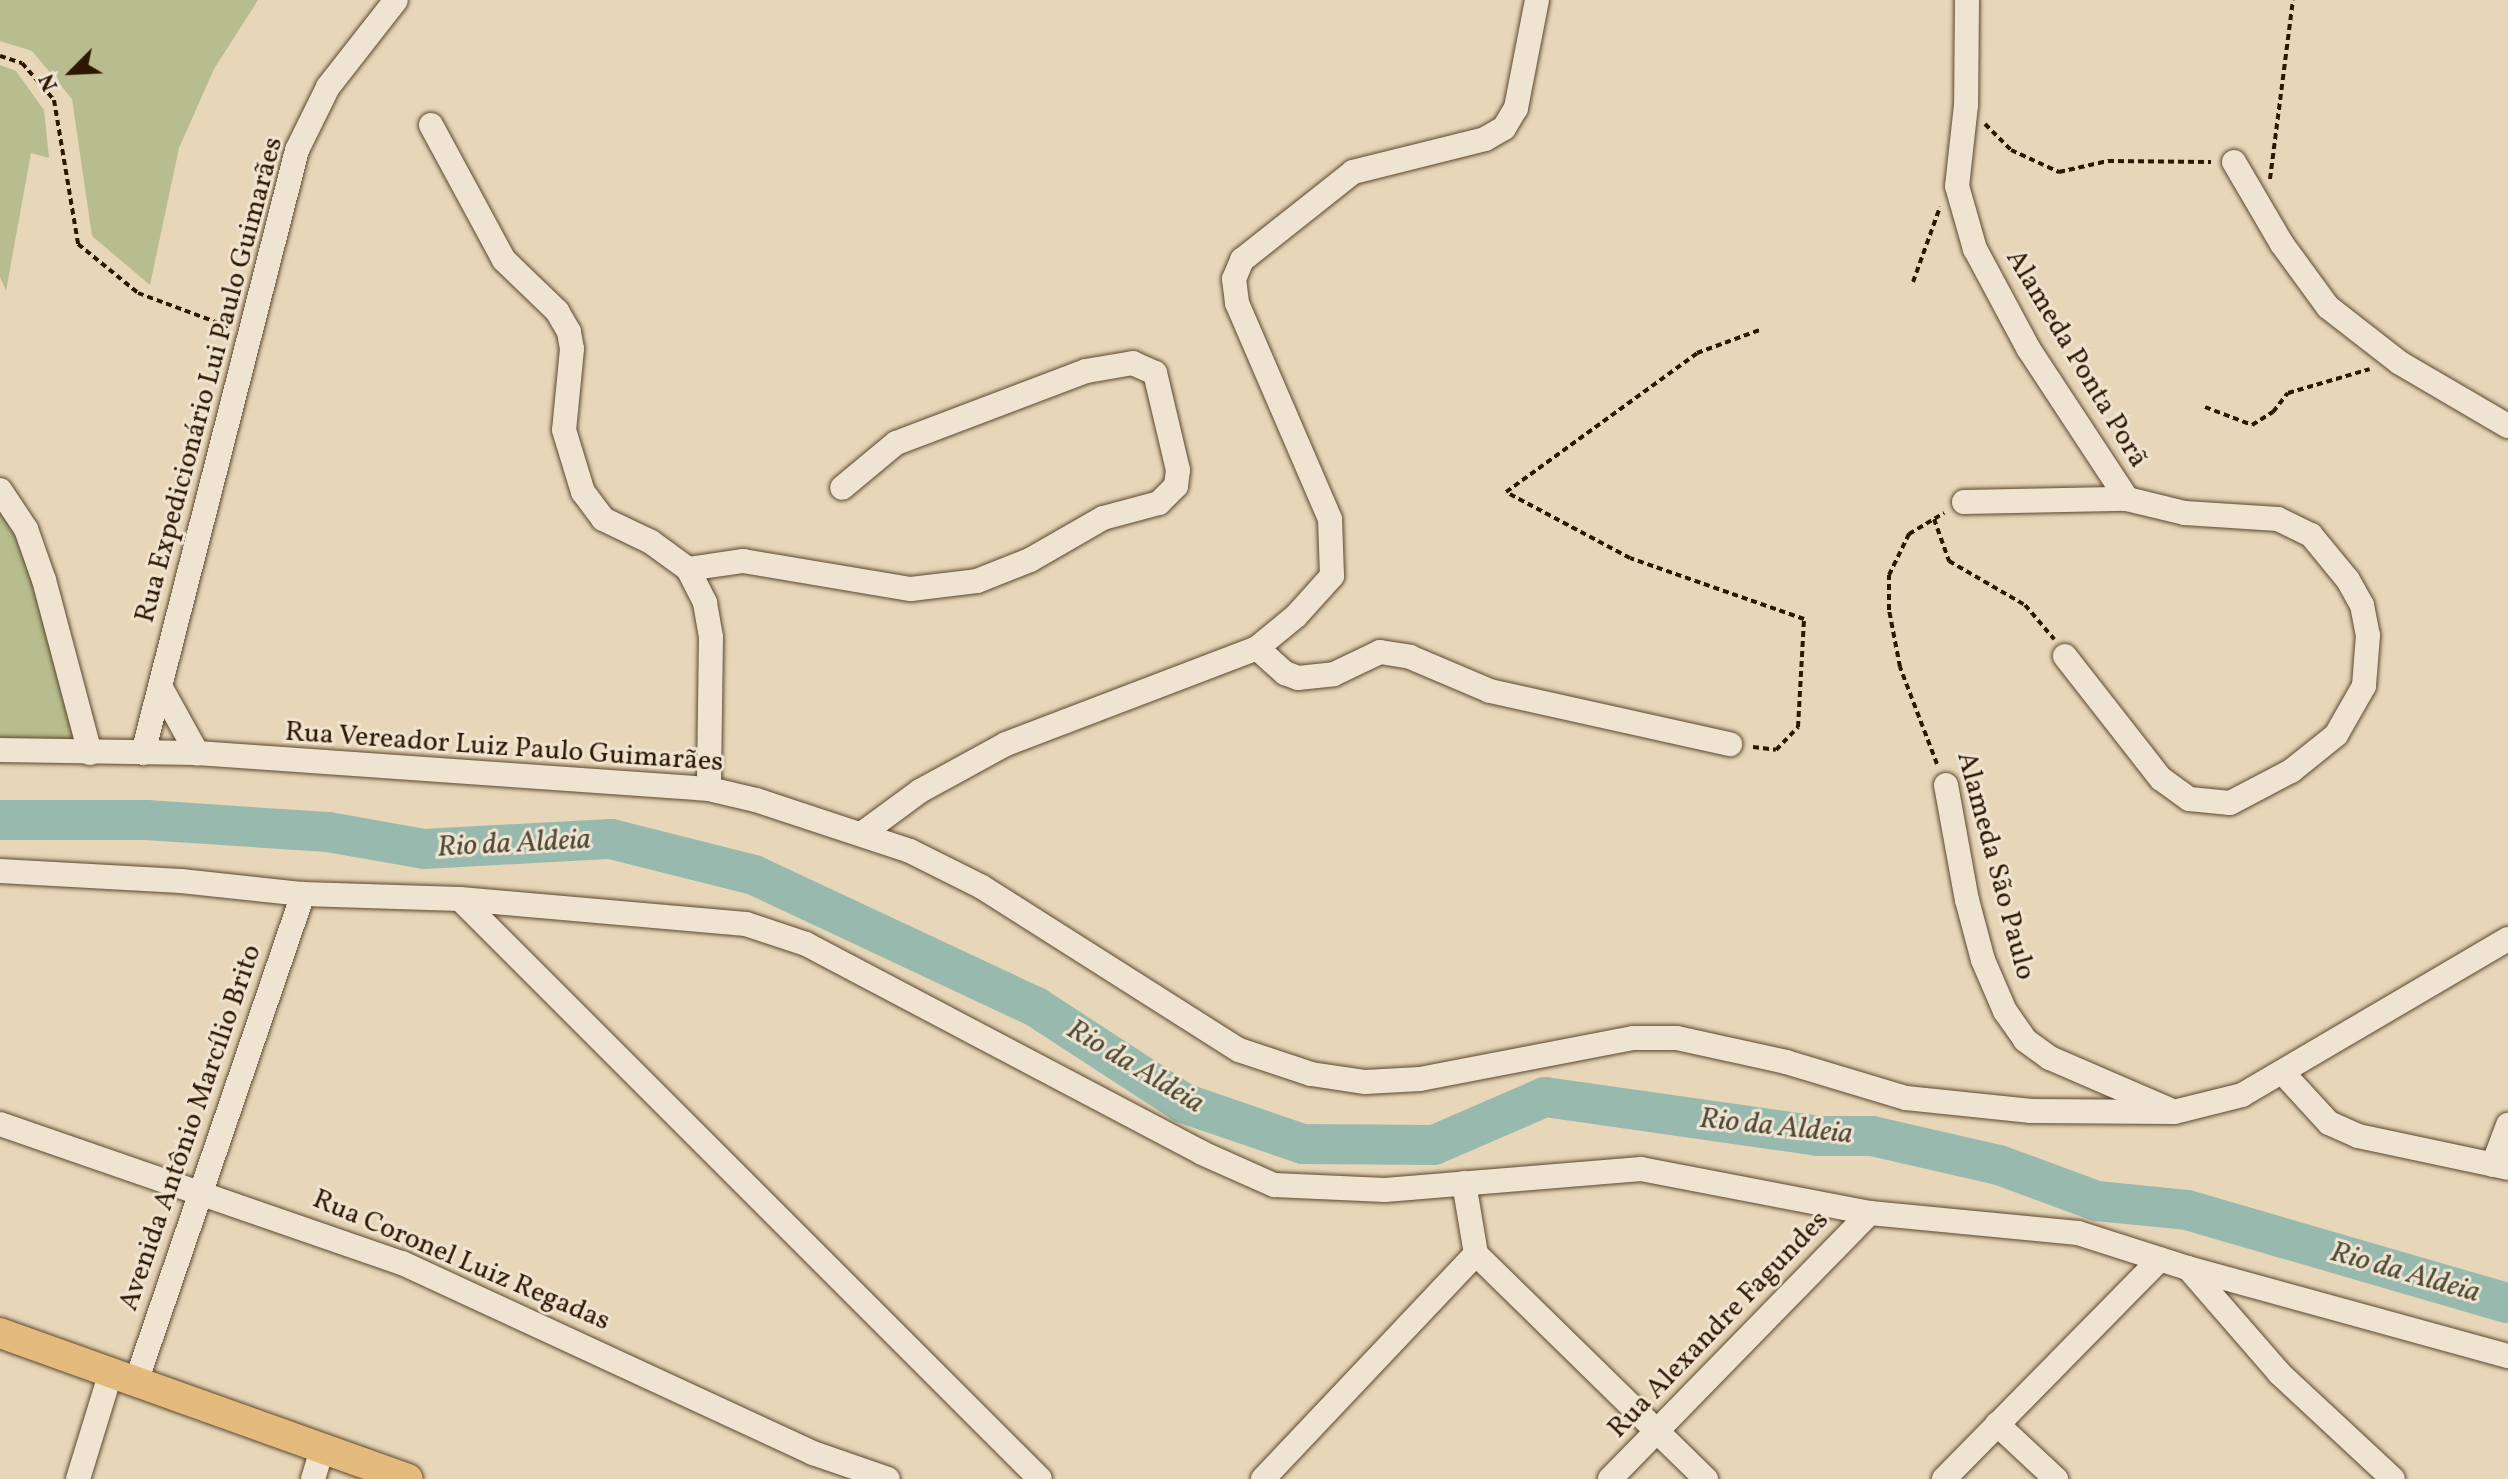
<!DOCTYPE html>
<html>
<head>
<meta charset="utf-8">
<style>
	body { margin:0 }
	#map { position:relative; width:2508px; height:1479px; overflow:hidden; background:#e7d6b8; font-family:Vollkorn,serif }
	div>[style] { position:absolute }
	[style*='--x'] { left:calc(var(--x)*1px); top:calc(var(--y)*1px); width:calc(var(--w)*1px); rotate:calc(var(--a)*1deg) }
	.green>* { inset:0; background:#b7bd8e }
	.river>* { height:40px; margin:-20px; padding:0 20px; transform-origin:20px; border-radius:20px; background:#97b9ae }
	.path>* { height:4px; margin-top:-2px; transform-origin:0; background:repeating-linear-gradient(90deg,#2e1700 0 6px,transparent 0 10px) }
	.roads { filter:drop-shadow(0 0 2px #5c472e) drop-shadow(0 0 2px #5c472e) }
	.minor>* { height:24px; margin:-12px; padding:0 12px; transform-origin:12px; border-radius:12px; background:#efe4d1 }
	.major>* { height:30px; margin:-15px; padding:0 15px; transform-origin:15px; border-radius:15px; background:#e4bb7c }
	span { translate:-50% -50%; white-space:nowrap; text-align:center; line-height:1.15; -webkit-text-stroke:6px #efe4d1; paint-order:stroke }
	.street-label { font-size:28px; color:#2e1700 }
	.water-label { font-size:30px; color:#4e4834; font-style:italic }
	.north { position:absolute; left:32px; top:32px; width:80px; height:80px; -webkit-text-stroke:6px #efe4d1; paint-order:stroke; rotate:246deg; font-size:22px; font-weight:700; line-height:32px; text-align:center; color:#2e1700 }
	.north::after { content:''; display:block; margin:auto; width:28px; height:36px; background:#2e1700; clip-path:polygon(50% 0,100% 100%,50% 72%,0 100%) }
</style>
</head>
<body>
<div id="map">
	<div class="green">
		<div style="clip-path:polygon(0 0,258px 0,214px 69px,179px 148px,150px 285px,92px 236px,72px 99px,32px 51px,0 41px)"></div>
		<div style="clip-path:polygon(0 65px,16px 71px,44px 110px,49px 158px,31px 153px,6px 291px,0 277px)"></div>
		<div style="clip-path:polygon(0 510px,21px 542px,78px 741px,0 738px)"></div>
	</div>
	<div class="river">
		<div style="--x:0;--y:820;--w:146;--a:0"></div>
		<div style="--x:146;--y:820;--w:182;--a:3.8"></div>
		<div style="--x:328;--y:832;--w:97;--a:10"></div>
		<div style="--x:424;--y:849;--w:187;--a:-3.1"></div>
		<div style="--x:611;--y:839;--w:147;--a:14.1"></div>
		<div style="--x:754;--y:875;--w:311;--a:25.1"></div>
		<div style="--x:1036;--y:1007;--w:176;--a:33.1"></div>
		<div style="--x:1183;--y:1103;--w:127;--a:18.9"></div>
		<div style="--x:1303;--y:1144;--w:131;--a:0.4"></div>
		<div style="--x:1434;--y:1145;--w:121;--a:-23.4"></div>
		<div style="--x:1545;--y:1097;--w:276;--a:8.1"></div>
		<div style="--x:1818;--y:1136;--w:54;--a:0"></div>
		<div style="--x:1872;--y:1136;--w:130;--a:12.9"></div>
		<div style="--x:1999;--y:1165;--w:104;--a:20.2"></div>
		<div style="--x:2097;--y:1201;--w:90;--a:5.7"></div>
		<div style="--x:2187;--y:1210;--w:334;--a:16.2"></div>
	</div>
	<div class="path">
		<div style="--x:0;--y:56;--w:23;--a:18"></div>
		<div style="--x:22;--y:63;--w:49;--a:49.1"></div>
		<div style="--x:54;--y:100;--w:146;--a:80.5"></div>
		<div style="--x:78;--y:244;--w:77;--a:39.2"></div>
		<div style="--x:138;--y:293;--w:97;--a:20.5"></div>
		<div style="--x:1985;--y:124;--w:37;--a:45"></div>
		<div style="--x:2011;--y:150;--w:53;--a:24.6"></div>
		<div style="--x:2059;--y:172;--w:50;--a:-12.7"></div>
		<div style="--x:2108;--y:161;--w:103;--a:0.6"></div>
		<div style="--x:2270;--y:179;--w:180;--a:-82.7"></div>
		<div style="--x:1913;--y:282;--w:80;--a:-70.2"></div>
		<div style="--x:2205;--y:407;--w:50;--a:21"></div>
		<div style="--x:2252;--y:425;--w:25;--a:-32"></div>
		<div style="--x:2273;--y:412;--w:24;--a:-52"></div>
		<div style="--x:2288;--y:393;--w:85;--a:-16.3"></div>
		<div style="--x:1934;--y:519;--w:45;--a:70.3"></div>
		<div style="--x:1949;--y:561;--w:88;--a:30.1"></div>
		<div style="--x:2025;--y:605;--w:45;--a:49.5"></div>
		<div style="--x:1753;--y:747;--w:23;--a:7"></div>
		<div style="--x:1776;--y:750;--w:32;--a:-46"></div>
		<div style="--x:1798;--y:727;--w:108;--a:-86.8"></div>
		<div style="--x:1804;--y:619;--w:184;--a:-160.7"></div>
		<div style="--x:1630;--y:558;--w:140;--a:-152"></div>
		<div style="--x:1506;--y:492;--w:236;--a:-36"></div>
		<div style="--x:1697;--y:353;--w:67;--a:-20.1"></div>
		<div style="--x:1937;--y:764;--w:104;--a:-110.9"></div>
		<div style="--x:1900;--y:667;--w:58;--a:-100.9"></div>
		<div style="--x:1889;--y:610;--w:35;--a:-90"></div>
		<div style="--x:1889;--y:575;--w:46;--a:-64"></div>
		<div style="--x:1909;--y:534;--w:41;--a:-31"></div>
	</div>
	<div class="roads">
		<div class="minor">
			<div style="--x:1967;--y:0;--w:105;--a:90.5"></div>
			<div style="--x:1966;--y:105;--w:81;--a:96.3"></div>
			<div style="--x:1957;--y:186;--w:66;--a:74.1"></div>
			<div style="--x:1975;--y:249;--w:112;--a:61.8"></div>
			<div style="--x:2028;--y:348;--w:181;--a:56.7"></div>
			<div style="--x:2127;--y:499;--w:60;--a:13.6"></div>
			<div style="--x:2185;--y:513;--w:93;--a:3.7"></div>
			<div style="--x:2278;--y:519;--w:37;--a:26"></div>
			<div style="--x:2311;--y:535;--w:58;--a:50.6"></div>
			<div style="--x:2348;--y:580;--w:29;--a:61"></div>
			<div style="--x:2362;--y:605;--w:31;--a:79"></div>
			<div style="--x:2368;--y:635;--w:51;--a:94.5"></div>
			<div style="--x:2364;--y:686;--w:56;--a:119.7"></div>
			<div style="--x:2336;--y:735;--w:58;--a:141.3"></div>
			<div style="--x:2291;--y:771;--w:69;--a:152.3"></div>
			<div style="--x:2230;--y:803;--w:41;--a:-174.4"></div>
			<div style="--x:2189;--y:799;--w:34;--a:-144"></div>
			<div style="--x:2161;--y:779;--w:156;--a:-128"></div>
			<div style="--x:431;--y:125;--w:153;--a:61.6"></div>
			<div style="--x:504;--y:260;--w:74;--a:43.9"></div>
			<div style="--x:557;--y:311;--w:24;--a:60"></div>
			<div style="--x:569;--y:332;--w:17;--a:80"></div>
			<div style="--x:572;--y:349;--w:81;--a:95.6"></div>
			<div style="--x:564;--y:430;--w:65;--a:73"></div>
			<div style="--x:583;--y:492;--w:34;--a:53"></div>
			<div style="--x:603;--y:519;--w:53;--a:25.6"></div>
			<div style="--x:651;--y:542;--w:46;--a:36.1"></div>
			<div style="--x:688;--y:569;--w:38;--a:63"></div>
			<div style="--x:705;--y:603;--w:35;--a:80"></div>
			<div style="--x:711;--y:637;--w:152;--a:90.8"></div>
			<div style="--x:2234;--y:162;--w:95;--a:59.7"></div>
			<div style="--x:2282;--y:244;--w:78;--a:53.9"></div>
			<div style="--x:2328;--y:307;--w:91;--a:37.9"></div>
			<div style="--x:2400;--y:363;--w:125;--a:30.3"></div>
			<div style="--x:0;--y:490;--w:47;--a:56.3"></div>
			<div style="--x:26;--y:529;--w:54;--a:70.6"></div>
			<div style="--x:44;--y:580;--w:179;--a:75.1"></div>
			<div style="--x:1964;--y:502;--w:163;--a:-1.1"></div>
			<div style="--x:688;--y:569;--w:56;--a:-8.3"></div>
			<div style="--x:743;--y:561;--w:170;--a:9.5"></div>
			<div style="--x:911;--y:589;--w:66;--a:-6.9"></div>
			<div style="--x:977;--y:581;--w:57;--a:-21.6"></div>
			<div style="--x:1030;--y:560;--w:84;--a:-29.9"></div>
			<div style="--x:1103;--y:518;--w:58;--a:-15"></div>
			<div style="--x:1159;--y:503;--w:24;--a:-45"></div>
			<div style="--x:1176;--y:486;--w:16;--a:-83"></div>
			<div style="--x:1178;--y:470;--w:100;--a:-103.3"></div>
			<div style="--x:1155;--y:373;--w:24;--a:-156"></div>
			<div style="--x:1133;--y:363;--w:48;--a:170.3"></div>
			<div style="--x:1086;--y:371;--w:203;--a:159.2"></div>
			<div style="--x:896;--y:443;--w:70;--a:140.2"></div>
			<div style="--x:1257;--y:648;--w:38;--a:42"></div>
			<div style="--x:1285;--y:673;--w:14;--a:21"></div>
			<div style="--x:1298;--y:678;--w:36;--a:-6"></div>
			<div style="--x:1334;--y:674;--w:51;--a:-25.6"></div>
			<div style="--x:1380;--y:652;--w:30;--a:9"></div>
			<div style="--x:1410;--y:657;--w:87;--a:23"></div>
			<div style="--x:1490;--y:691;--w:246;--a:12.5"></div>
			<div style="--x:160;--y:686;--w:77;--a:61.1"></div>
			<div style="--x:0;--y:750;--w:197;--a:0.9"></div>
			<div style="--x:197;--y:753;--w:513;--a:4.02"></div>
			<div style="--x:709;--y:789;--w:48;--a:13.2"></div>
			<div style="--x:756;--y:800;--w:162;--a:18.3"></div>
			<div style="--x:910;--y:851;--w:80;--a:26.6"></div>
			<div style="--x:982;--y:887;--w:304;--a:32.4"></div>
			<div style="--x:1239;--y:1050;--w:76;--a:18.4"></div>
			<div style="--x:1311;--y:1074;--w:55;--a:8.4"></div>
			<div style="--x:1365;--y:1082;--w:55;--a:-3.1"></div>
			<div style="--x:1420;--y:1079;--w:217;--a:-10.9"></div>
			<div style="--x:1633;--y:1038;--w:44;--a:0"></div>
			<div style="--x:1677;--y:1038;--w:112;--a:12.4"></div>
			<div style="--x:1786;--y:1062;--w:125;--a:16.7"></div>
			<div style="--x:1906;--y:1098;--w:126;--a:5.9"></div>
			<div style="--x:2031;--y:1111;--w:143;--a:0.4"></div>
			<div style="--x:2174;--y:1112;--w:70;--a:-14"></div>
			<div style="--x:2242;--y:1095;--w:308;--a:-30.4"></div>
			<div style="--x:143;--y:753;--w:622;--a:-75.67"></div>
			<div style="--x:297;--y:150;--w:70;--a:-63.8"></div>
			<div style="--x:328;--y:87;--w:110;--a:-52"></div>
			<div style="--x:1946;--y:785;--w:117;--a:79.7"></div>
			<div style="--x:1967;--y:900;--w:62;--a:75.1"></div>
			<div style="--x:1983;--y:960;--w:56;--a:66.7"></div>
			<div style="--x:2005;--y:1011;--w:35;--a:55"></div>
			<div style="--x:2025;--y:1040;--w:31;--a:36"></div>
			<div style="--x:2050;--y:1058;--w:129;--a:23.4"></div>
			<div style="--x:863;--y:833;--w:71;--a:-36.4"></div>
			<div style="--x:920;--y:791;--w:98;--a:-28.7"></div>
			<div style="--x:1006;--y:744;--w:269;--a:-20.9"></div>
			<div style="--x:1257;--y:648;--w:50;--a:-39.4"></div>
			<div style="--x:1296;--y:616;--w:54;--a:-48"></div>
			<div style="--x:1332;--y:576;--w:57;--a:-92"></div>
			<div style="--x:1330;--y:519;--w:235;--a:-113.3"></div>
			<div style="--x:1237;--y:303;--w:24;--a:-97"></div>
			<div style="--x:1234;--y:279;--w:21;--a:-67"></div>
			<div style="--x:1242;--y:260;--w:142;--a:-38.4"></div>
			<div style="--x:1353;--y:172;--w:136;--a:-14"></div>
			<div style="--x:1485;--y:139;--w:22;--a:-30"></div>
			<div style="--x:1504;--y:128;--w:23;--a:-59"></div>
			<div style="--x:1516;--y:108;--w:110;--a:-79"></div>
			<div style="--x:0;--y:871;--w:181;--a:3.2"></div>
			<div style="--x:181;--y:881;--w:123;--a:6.1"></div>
			<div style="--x:303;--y:894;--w:157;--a:1.8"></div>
			<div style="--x:460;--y:899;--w:287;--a:5"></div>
			<div style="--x:746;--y:924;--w:63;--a:18.4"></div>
			<div style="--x:806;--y:944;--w:448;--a:27.8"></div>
			<div style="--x:1202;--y:1153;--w:79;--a:24"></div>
			<div style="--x:1274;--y:1185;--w:111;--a:2.6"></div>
			<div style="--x:1385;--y:1190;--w:257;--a:-4.7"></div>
			<div style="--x:1641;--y:1169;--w:233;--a:10.9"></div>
			<div style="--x:1870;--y:1213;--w:209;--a:5.5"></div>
			<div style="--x:2078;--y:1233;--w:115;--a:17.7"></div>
			<div style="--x:2188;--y:1268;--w:332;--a:15.4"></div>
			<div style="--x:460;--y:899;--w:820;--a:45"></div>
			<div style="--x:2283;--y:1073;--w:68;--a:47.4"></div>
			<div style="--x:2329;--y:1123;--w:32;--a:24"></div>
			<div style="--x:2358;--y:1136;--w:153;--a:12"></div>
			<div style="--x:0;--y:1124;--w:425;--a:19.1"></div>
			<div style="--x:402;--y:1263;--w:453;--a:24.8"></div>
			<div style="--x:813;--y:1453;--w:79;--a:19.1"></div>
			<div style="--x:2493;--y:1165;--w:43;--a:-69.4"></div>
			<div style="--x:1464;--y:1183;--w:72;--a:80.4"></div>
			<div style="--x:1476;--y:1254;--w:322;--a:44.4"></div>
			<div style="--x:2188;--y:1268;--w:140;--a:49"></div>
			<div style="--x:2280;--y:1374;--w:154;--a:42.9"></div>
			<div style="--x:136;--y:1382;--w:516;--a:-71.11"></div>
			<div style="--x:1997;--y:1424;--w:81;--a:43"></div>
			<div style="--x:78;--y:1479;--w:112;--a:-72.9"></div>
			<div style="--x:313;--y:1479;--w:34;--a:-73"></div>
			<div style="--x:1263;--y:1479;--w:310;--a:-46.6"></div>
			<div style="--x:1610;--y:1479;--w:372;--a:-45.7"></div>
			<div style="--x:1944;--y:1479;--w:308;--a:-45.5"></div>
		</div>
		<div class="major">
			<div style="--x:0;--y:1333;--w:433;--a:19.7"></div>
		</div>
	</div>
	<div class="street-label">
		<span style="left:2076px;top:359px;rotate:59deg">Alameda Ponta Porã</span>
		<span style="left:210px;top:380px;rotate:-75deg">Rua Expedicionário Lui Paulo Guimarães</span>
		<span style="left:504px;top:748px;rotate:4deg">Rua Vereador Luiz Paulo Guimarães</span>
		<span style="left:1995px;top:866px;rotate:75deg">Alameda São Paulo</span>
		<span style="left:191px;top:1128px;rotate:-71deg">Avenida Antônio Marcílio Brito</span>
		<span style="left:461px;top:1261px;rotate:23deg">Rua Coronel Luiz Regadas</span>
		<span style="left:1719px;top:1325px;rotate:-46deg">Rua Alexandre Fagundes</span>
	</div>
	<div class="water-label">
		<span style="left:514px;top:844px;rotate:-3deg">Rio da Aldeia</span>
		<span style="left:1135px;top:1067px;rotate:31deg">Rio da Aldeia</span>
		<span style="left:1776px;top:1127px;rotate:6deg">Rio da Aldeia</span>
		<span style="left:2405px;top:1273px;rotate:16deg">Rio da Aldeia</span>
	</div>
	<div class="north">N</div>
</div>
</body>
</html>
